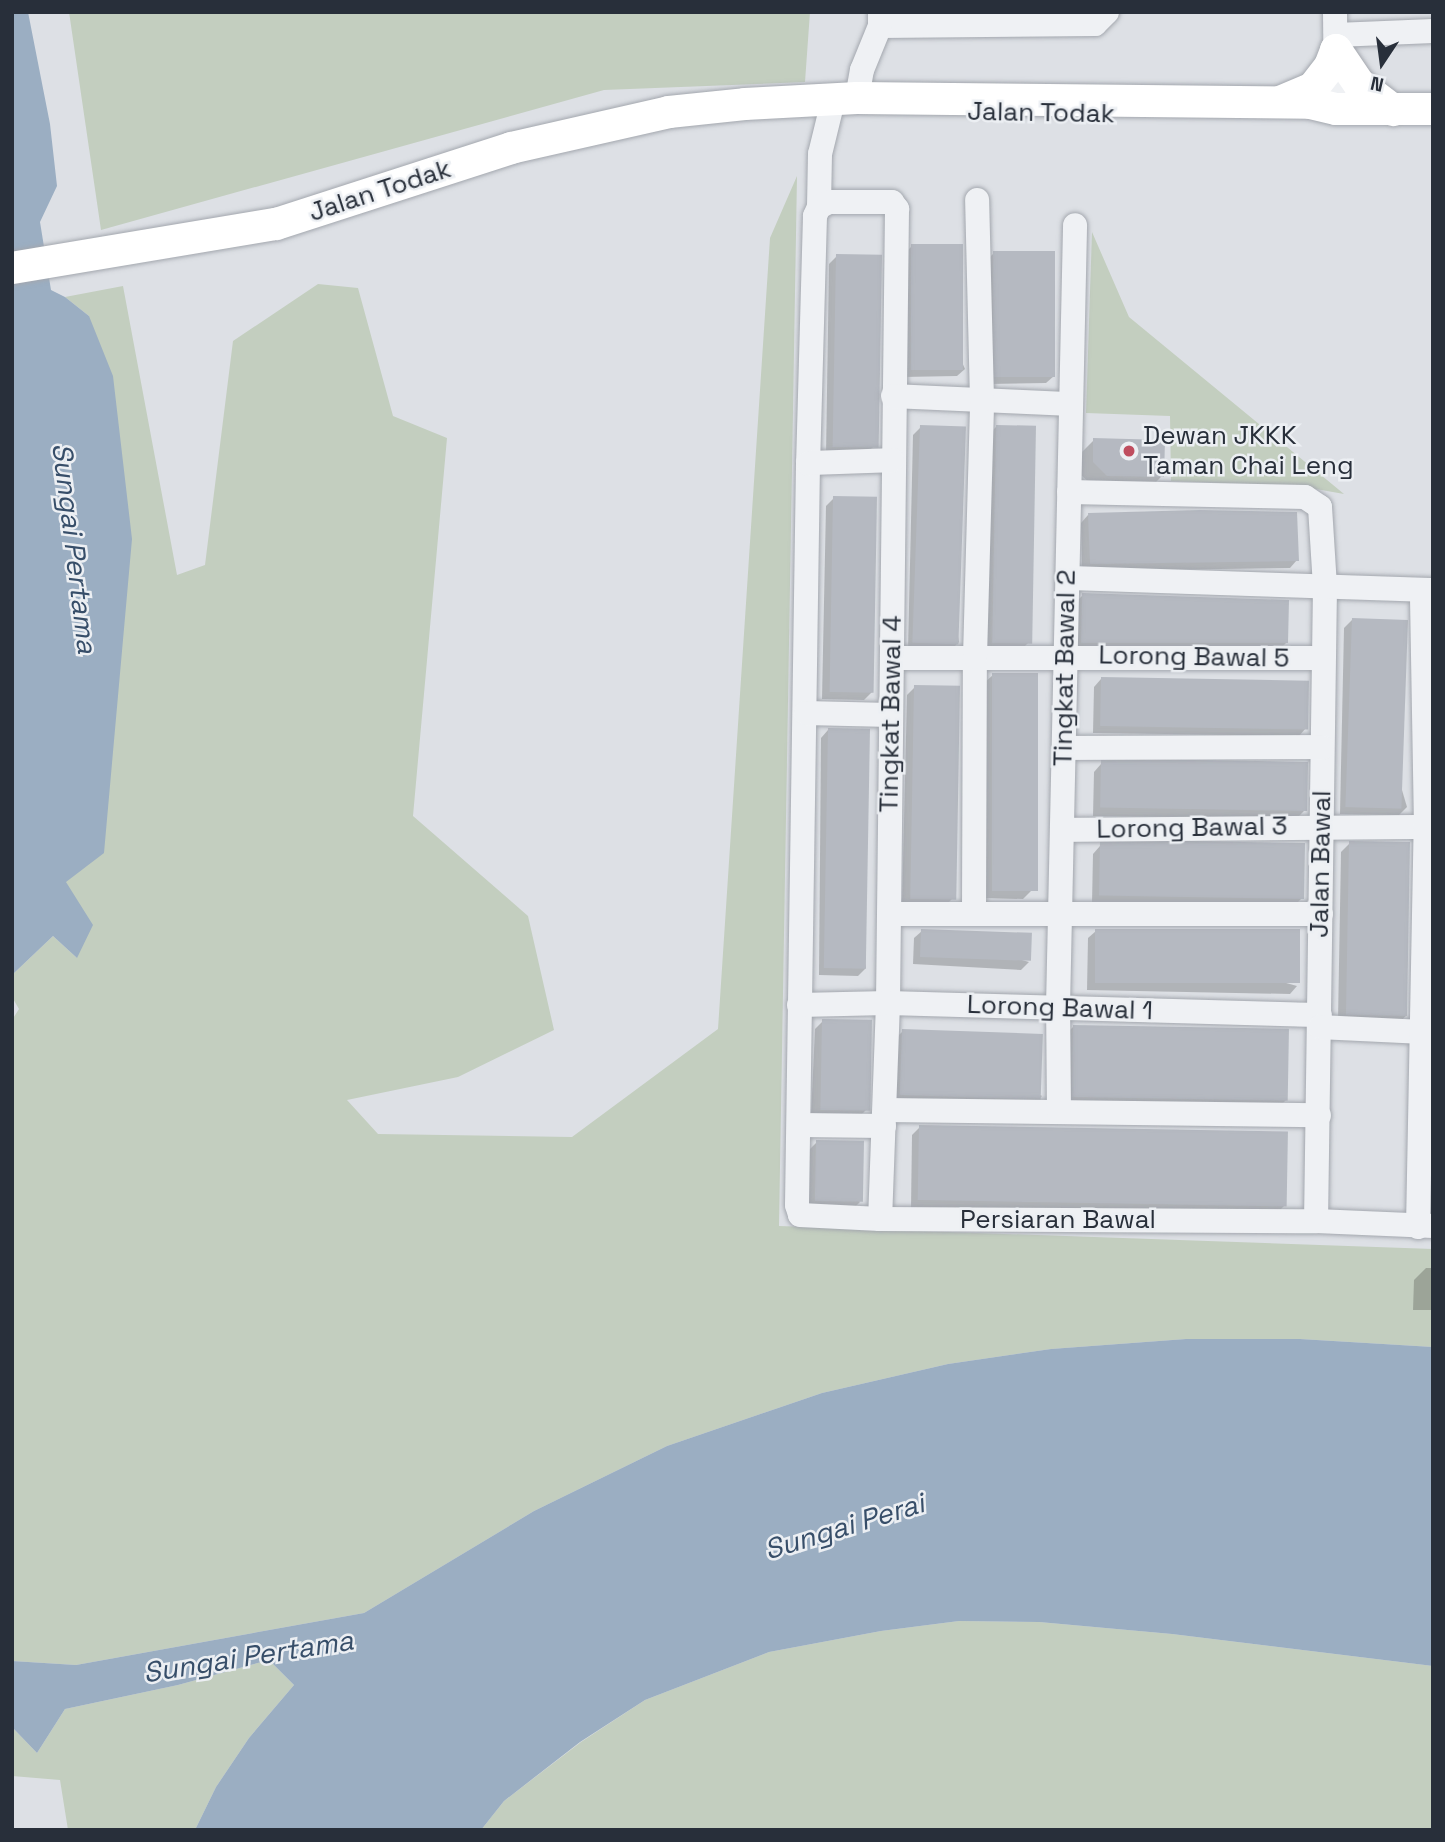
<!DOCTYPE html>
<html>
<head>
<meta charset="utf-8">
<style>
	body { margin:0 }
	#map { position:relative; width:1445px; height:1842px; overflow:hidden; background:#dde0e5; font-family:"Space Grotesk",sans-serif }
	div>[style] { position:absolute }
	[style*='--x'] { left:calc(var(--x)*1px); top:calc(var(--y)*1px); width:calc(var(--w)*1px); rotate:calc(var(--a)*1deg) }
	.green>* { inset:0; background:#c3cebf }
	.water>* { inset:0; background:#9baec2 }
	.shadow>* { inset:0; background:#0003 }
	.building>* { inset:0; background:#b5b9c1; transform-origin:0 0 }
	.roads { filter:drop-shadow(0 0 2px #a3a7ae) drop-shadow(0 0 2px #a3a7ae) }
	.minor>* { height:24px; margin:-12px; padding:0 12px; transform-origin:12px; border-radius:12px; background:#eff1f4 }
	.major>* { height:32px; margin:-16px; padding:0 16px; transform-origin:16px; border-radius:16px; background:#fff }
	.dots>* { width:19px; height:19px; translate:-50% -50%; box-sizing:border-box; border:4px solid #eceff3; border-radius:50% }
	span { translate:-50% -50%; white-space:nowrap; text-align:center; line-height:1.15; -webkit-text-stroke:5px #eceff3; paint-order:stroke }
	.street-label { font-size:26px; color:#282f3a }
	.poi-label { font-size:26px; color:#282f3a }
	.left { translate:0 -50%; text-align:left }
	.water-label { font-size:28px; color:#374e69; font-style:italic }
	.frame { position:absolute; inset:0; border:14px solid #282f3a; pointer-events:none }
	.north { position:absolute; left:1347px; top:28px; width:70px; height:70px; -webkit-text-stroke:5px #eceff3; paint-order:stroke; rotate:193deg; font-size:19px; font-weight:700; line-height:28px; text-align:center; color:#282f3a }
	.north::after { content:''; display:block; margin:auto; width:24px; height:32px; background:#282f3a; clip-path:polygon(50% 0,100% 100%,50% 72%,0 100%) }
</style>
</head>
<body>
<div id="map">
	<div class="green">
		<div style="clip-path:polygon(69px 12px,810px 12px,805px 82px,604px 90px,101px 230px)"></div>
		<div style="clip-path:polygon(797px 176px,779px 1226px,1433px 1249px,1433px 1347px,1300px 1339px,1186px 1339px,1051px 1349px,948px 1364px,822px 1393px,667px 1446px,534px 1511px,364px 1613px,76px 1665px,12px 1661px,12px 1020px,19px 1009px,12px 997px,12px 975px,53px 936px,77px 958px,66px 882px,89px 316px,65px 297px,123px 286px,177px 575px,205px 565px,233px 341px,318px 284px,358px 288px,393px 416px,447px 438px,413px 816px,528px 916px,554px 1030px,458px 1077px,347px 1100px,378px 1134px,572px 1137px,718px 1029px,770px 238px)"></div>
		<div style="clip-path:polygon(1092px 232px,1129px 317px,1344px 494px,1299px 486px,1171px 481px,1170px 416px,1086px 413px)"></div>
		<div style="clip-path:polygon(959px 1621px,1039px 1622px,1172px 1634px,1433px 1666px,1433px 1830px,481px 1830px,504px 1801px,581px 1742px,645px 1700px,769px 1652px,881px 1631px)"></div>
		<div style="clip-path:polygon(269px 1660px,294px 1685px,249px 1738px,216px 1787px,195px 1830px,68px 1830px,60px 1780px,12px 1776px,12px 1727px,37px 1753px,65px 1709px,178px 1685px)"></div>
	</div>
	<div class="water">
		<div style="clip-path:polygon(12px 12px,28px 12px,50px 124px,57px 186px,40px 222px,51px 290px,65px 297px,89px 316px,113px 376px,132px 539px,104px 853px,66px 882px,93px 925px,77px 958px,53px 936px,12px 975px)"></div>
		<div style="clip-path:polygon(1186px 1339px,1300px 1339px,1433px 1347px,1433px 1666px,1172px 1634px,1039px 1622px,959px 1621px,881px 1631px,769px 1652px,645px 1700px,580px 1742px,504px 1801px,481px 1830px,195px 1830px,216px 1787px,249px 1738px,294px 1685px,269px 1660px,178px 1685px,65px 1709px,37px 1753px,12px 1727px,12px 1661px,76px 1665px,364px 1613px,534px 1511px,667px 1446px,822px 1393px,948px 1364px,1051px 1349px)"></div>
	</div>
	<div class="shadow">
		<div style="clip-path:polygon(912px 246px,965px 369px,957px 376px,903px 377px,904px 254px)"></div>
		<div style="clip-path:polygon(994px 253px,1054px 376px,1046px 383px,989px 384px,986px 261px)"></div>
		<div style="clip-path:polygon(837px 256px,875px 445px,867px 453px,826px 454px,829px 264px)"></div>
		<div style="clip-path:polygon(997px 426px,1029px 642px,1021px 650px,983px 650px,989px 434px)"></div>
		<div style="clip-path:polygon(921px 427px,959px 642px,951px 650px,908px 650px,913px 435px)"></div>
		<div style="clip-path:polygon(1094px 440px,1162px 476px,1150px 488px,1094px 487px,1081px 475px,1082px 452px)"></div>
		<div style="clip-path:polygon(834px 498px,872px 692px,864px 700px,822px 699px,826px 506px)"></div>
		<div style="clip-path:polygon(1088px 515px,1297px 560px,1290px 568px,1082px 571px,1081px 523px)"></div>
		<div style="clip-path:polygon(1083px 595px,1287px 642px,1279px 650px,1074px 650px,1075px 603px)"></div>
		<div style="clip-path:polygon(1352px 620px,1407px 807px,1399px 815px,1340px 814px,1344px 628px)"></div>
		<div style="clip-path:polygon(993px 675px,1031px 891px,1023px 899px,982px 898px,985px 682px)"></div>
		<div style="clip-path:polygon(1101px 679px,1306px 728px,1299px 736px,1093px 733px,1094px 687px)"></div>
		<div style="clip-path:polygon(915px 687px,953px 898px,945px 906px,902px 906px,907px 695px)"></div>
		<div style="clip-path:polygon(828px 730px,866px 968px,858px 976px,819px 975px,821px 738px)"></div>
		<div style="clip-path:polygon(1101px 764px,1305px 810px,1297px 818px,1093px 816px,1094px 772px)"></div>
		<div style="clip-path:polygon(1349px 844px,1406px 1016px,1398px 1023px,1338px 1020px,1341px 852px)"></div>
		<div style="clip-path:polygon(1100px 846px,1302px 898px,1294px 906px,1092px 903px,1093px 854px)"></div>
		<div style="clip-path:polygon(922px 931px,1029px 962px,1021px 970px,913px 964px,914px 938px)"></div>
		<div style="clip-path:polygon(1096px 931px,1297px 986px,1290px 994px,1087px 990px,1088px 938px)"></div>
		<div style="clip-path:polygon(823px 1021px,866px 1110px,858px 1118px,811px 1117px,815px 1029px)"></div>
		<div style="clip-path:polygon(1074px 1026px,1287px 1099px,1279px 1107px,1067px 1104px,1066px 1034px)"></div>
		<div style="clip-path:polygon(903px 1031px,1042px 1096px,1034px 1104px,892px 1102px,895px 1039px)"></div>
		<div style="clip-path:polygon(920px 1127px,1285px 1205px,1277px 1213px,911px 1208px,912px 1135px)"></div>
		<div style="clip-path:polygon(817px 1142px,860px 1202px,852px 1210px,806px 1208px,809px 1150px)"></div>
		<div style="clip-path:polygon(1426px 1268px,1433px 1268px,1433px 1310px,1413px 1310px,1414px 1280px)"></div>
	</div>
	<div class="building">
		<div style="left:911px;top:244px;width:52px;height:126px"></div>
		<div style="left:993px;top:251px;width:62px;height:126px"></div>
		<div style="left:836px;top:254px;width:46px;height:193px;rotate:1deg"></div>
		<div style="left:920px;top:425px;width:46px;height:218px;rotate:2deg"></div>
		<div style="left:996px;top:425px;width:40px;height:218px;rotate:1deg"></div>
		<div style="clip-path:polygon(1093px 438px,1165px 440px,1164px 477px,1107px 476px,1093px 462px)"></div>
		<div style="left:833px;top:496px;width:44px;height:196px;rotate:1deg"></div>
		<div style="clip-path:polygon(1200px 510px,1297px 512px,1299px 561px,1090px 564px,1088px 513px)"></div>
		<div style="clip-path:polygon(1082px 593px,1289px 600px,1288px 643px,1081px 643px)"></div>
		<div style="left:1352px;top:618px;width:56px;height:189px;rotate:2deg"></div>
		<div style="left:992px;top:673px;width:46px;height:218px"></div>
		<div style="left:1101px;top:677px;width:208px;height:49px;rotate:1deg"></div>
		<div style="left:914px;top:685px;width:46px;height:214px;rotate:1deg"></div>
		<div style="left:828px;top:728px;width:42px;height:240px;rotate:1deg"></div>
		<div style="left:1308px;top:762px;width:49px;height:207px;rotate:91deg"></div>
		<div style="left:1410px;top:842px;width:174px;height:61px;rotate:91deg"></div>
		<div style="left:1305px;top:843px;width:56px;height:205px;rotate:91deg"></div>
		<div style="left:921px;top:929px;width:111px;height:28px;rotate:2deg"></div>
		<div style="left:1095px;top:929px;width:205px;height:54px"></div>
		<div style="left:822px;top:1019px;width:50px;height:91px;rotate:1deg"></div>
		<div style="left:1073px;top:1025px;width:216px;height:72px;rotate:1deg"></div>
		<div style="left:902px;top:1029px;width:141px;height:66px;rotate:2deg"></div>
		<div style="left:919px;top:1125px;width:369px;height:75px;rotate:1deg"></div>
		<div style="left:816px;top:1140px;width:48px;height:61px;rotate:1deg"></div>
	</div>
	<div class="roads">
		<div class="minor">
			<div style="--x:1335;--y:12;--w:97;--a:89.4"></div>
			<div style="--x:880;--y:26;--w:215;--a:-0.5"></div>
			<div style="--x:1095;--y:24;--w:17;--a:-45"></div>
			<div style="--x:1336;--y:35;--w:97;--a:-2.4"></div>
			<div style="--x:857;--y:98;--w:28;--a:-80"></div>
			<div style="--x:862;--y:70;--w:48;--a:-67.8"></div>
			<div style="--x:880;--y:26;--w:14;--a:-90"></div>
			<div style="--x:831;--y:109;--w:46;--a:103.7"></div>
			<div style="--x:820;--y:154;--w:53;--a:91.1"></div>
			<div style="--x:819;--y:207;--w:10;--a:114"></div>
			<div style="--x:815;--y:216;--w:247;--a:91.6"></div>
			<div style="--x:808;--y:463;--w:742;--a:90.85"></div>
			<div style="--x:797;--y:1205;--w:10;--a:73"></div>
			<div style="--x:800;--y:1215;--w:80;--a:2.9"></div>
			<div style="--x:880;--y:1219;--w:436;--a:0.3"></div>
			<div style="--x:1316;--y:1221;--w:117;--a:2.4"></div>
			<div style="--x:819;--y:207;--w:11;--a:-27"></div>
			<div style="--x:829;--y:202;--w:63;--a:0"></div>
			<div style="--x:892;--y:202;--w:9;--a:54"></div>
			<div style="--x:897;--y:209;--w:794;--a:90.65"></div>
			<div style="--x:888;--y:1003;--w:216;--a:92.1"></div>
			<div style="--x:893;--y:396;--w:178;--a:2.6"></div>
			<div style="--x:808;--y:463;--w:84;--a:-2"></div>
			<div style="--x:1069;--y:492;--w:236;--a:1.2"></div>
			<div style="--x:1305;--y:497;--w:18;--a:34"></div>
			<div style="--x:1320;--y:507;--w:80;--a:86.4"></div>
			<div style="--x:1325;--y:587;--w:634;--a:90.81"></div>
			<div style="--x:1067;--y:578;--w:366;--a:1.9"></div>
			<div style="--x:892;--y:658;--w:431;--a:0"></div>
			<div style="--x:806;--y:713;--w:84;--a:1.4"></div>
			<div style="--x:1064;--y:748;--w:258;--a:-0.2"></div>
			<div style="--x:1062;--y:830;--w:371;--a:-0.5"></div>
			<div style="--x:974;--y:913;--w:256;--a:-89.8"></div>
			<div style="--x:975;--y:657;--w:257;--a:-88.4"></div>
			<div style="--x:982;--y:400;--w:200;--a:-91.4"></div>
			<div style="--x:889;--y:914;--w:432;--a:0"></div>
			<div style="--x:799;--y:1005;--w:89;--a:-1.3"></div>
			<div style="--x:888;--y:1003;--w:432;--a:1.6"></div>
			<div style="--x:1320;--y:1027;--w:102;--a:2.8"></div>
			<div style="--x:885;--y:1110;--w:434;--a:0.7"></div>
			<div style="--x:1059;--y:1112;--w:105;--a:-90.5"></div>
			<div style="--x:1058;--y:1007;--w:782;--a:-88.75"></div>
			<div style="--x:800;--y:1125;--w:84;--a:0.7"></div>
			<div style="--x:1418;--y:1227;--w:400;--a:-88.9"></div>
			<div style="--x:1426;--y:827;--w:236;--a:-91"></div>
		</div>
		<div class="major">
			<div style="--x:1336;--y:50;--w:41;--a:55.9"></div>
			<div style="--x:1359;--y:84;--w:43;--a:37.4"></div>
			<div style="--x:1280;--y:102;--w:36;--a:-23"></div>
			<div style="--x:1313;--y:88;--w:28;--a:-52"></div>
			<div style="--x:1330;--y:66;--w:17;--a:-69"></div>
			<div style="--x:12;--y:268;--w:268;--a:-9.5"></div>
			<div style="--x:276;--y:224;--w:247;--a:-17.9"></div>
			<div style="--x:511;--y:148;--w:162;--a:-12.8"></div>
			<div style="--x:669;--y:112;--w:76;--a:-6"></div>
			<div style="--x:745;--y:104;--w:112;--a:-3.1"></div>
			<div style="--x:857;--y:98;--w:453;--a:0.6"></div>
			<div style="--x:1310;--y:103;--w:27;--a:13"></div>
			<div style="--x:1336;--y:109;--w:97;--a:0"></div>
		</div>
	</div>
	<div class="dots">
		<div style="left:1129px;top:451px;background:#bf4d5f"></div>
	</div>
	<div class="street-label">
		<span style="left:1041px;top:113px;rotate:1deg">Jalan Todak</span>
		<span style="left:380px;top:191px;rotate:-18deg">Jalan Todak</span>
		<span style="left:1194px;top:657px;rotate:1deg">Lorong Bawal 5</span>
		<span style="left:1065px;top:668px;rotate:-89deg">Tingkat Bawal 2</span>
		<span style="left:891px;top:714px;rotate:-89deg">Tingkat Bawal 4</span>
		<span style="left:1192px;top:828px;rotate:-1deg">Lorong Bawal 3</span>
		<span style="left:1321px;top:864px;rotate:-89deg">Jalan Bawal</span>
		<span style="left:1060px;top:1008px;rotate:2deg">Lorong Bawal 1</span>
		<span style="left:1058px;top:1220px">Persiaran Bawal</span>
	</div>
	<div class="poi-label">
		<span class="left" style="left:1143px;top:451px">Dewan JKKK<br>Taman Chai Leng</span>
	</div>
	<div class="water-label">
		<span style="left:75px;top:548px;rotate:83deg">Sungai Pertama</span>
		<span style="left:844px;top:1526px;rotate:-17deg">Sungai Perai</span>
		<span style="left:248px;top:1656px;rotate:-9deg">Sungai Pertama</span>
	</div>
	<div class="frame"></div>
	<div class="north">N</div>
</div>
</body>
</html>
